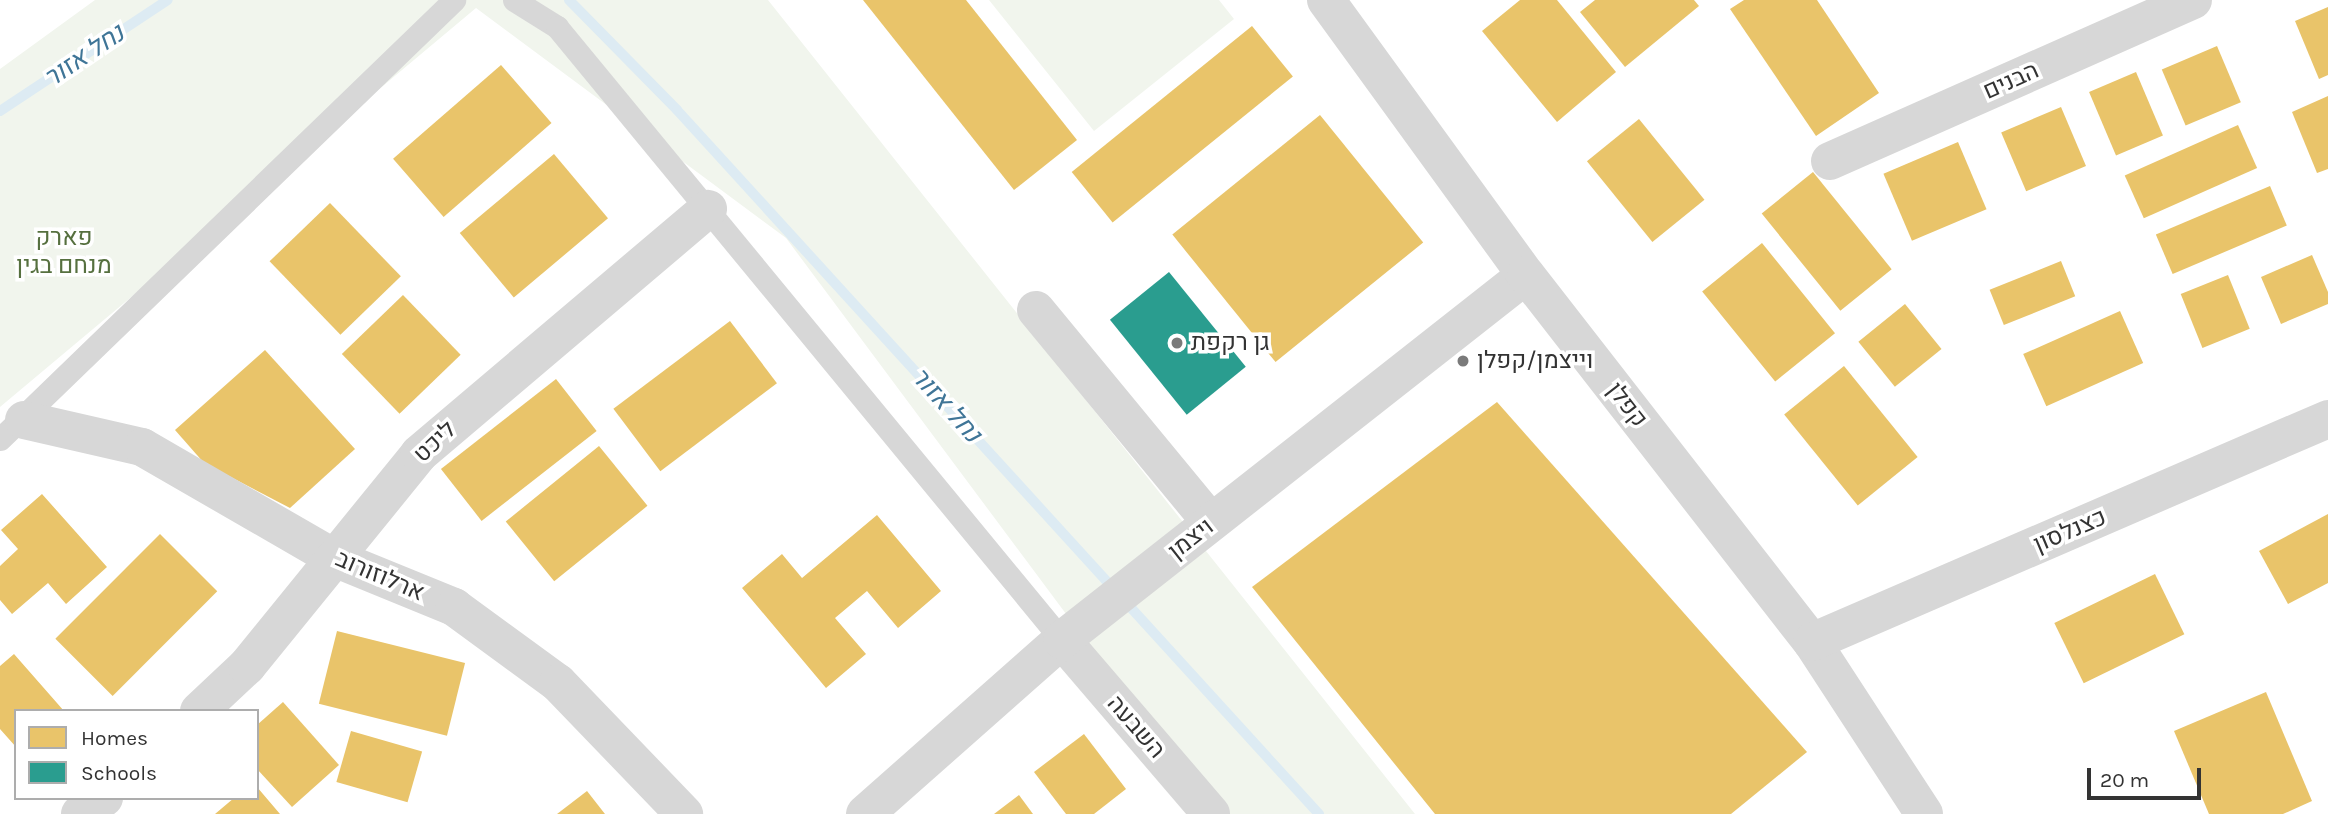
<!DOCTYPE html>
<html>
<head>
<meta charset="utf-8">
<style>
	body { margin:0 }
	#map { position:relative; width:2328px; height:814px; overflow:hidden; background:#fff; font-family:Karla,Heebo,sans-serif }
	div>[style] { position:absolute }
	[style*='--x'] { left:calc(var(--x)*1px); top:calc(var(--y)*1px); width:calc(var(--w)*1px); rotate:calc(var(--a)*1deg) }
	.green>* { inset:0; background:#f1f5ed }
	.homes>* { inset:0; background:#e9c46a; transform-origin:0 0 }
	.schools>* { inset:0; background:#2a9d8f; transform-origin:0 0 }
	.stream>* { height:10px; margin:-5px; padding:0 5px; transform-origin:5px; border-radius:5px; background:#ddebf3 }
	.service>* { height:23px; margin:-11.5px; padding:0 11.5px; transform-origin:11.5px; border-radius:11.5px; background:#d7d7d7 }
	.minor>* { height:38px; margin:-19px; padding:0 19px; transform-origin:19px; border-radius:19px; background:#d7d7d7 }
	.tertiary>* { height:38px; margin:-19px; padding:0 19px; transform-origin:19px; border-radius:19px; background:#d7d7d7 }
	.dots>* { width:19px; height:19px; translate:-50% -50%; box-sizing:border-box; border:4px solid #fff; border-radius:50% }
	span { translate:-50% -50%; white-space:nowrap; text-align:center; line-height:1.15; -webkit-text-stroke:7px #fff; paint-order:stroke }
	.street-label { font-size:24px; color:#333 }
	.park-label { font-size:24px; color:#56703f }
	.poi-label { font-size:24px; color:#333 }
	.left { translate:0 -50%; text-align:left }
	.water-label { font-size:26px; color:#3f7597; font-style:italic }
	.legend { position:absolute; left:14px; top:709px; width:245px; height:91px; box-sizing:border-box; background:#fff; border:2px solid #adadad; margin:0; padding:9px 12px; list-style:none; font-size:21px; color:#333 }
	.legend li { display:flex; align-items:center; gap:14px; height:35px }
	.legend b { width:35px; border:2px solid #adadad }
	.scale { position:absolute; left:2087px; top:768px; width:114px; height:32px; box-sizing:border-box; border:4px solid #333; border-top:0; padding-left:9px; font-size:21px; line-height:24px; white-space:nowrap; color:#333; -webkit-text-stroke:5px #fff; paint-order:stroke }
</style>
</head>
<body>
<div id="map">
	<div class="green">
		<div style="clip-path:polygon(95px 0,768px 0,1415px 814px,1215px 814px,786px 238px,476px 8px,0 407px,0 69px)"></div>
		<div style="clip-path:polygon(989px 0,1219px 0,1234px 19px,1094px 131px)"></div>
	</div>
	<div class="homes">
		<div style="clip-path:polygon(863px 0,966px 0,1077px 140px,1014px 190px)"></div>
		<div style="clip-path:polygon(1520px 0,1557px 0,1616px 72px,1557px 122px,1482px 31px)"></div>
		<div style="clip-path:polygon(1595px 0,1694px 0,1699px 6px,1625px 67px,1580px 12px)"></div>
		<div style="clip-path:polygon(1744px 0,1817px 0,1879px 93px,1816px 136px,1730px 9px)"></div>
		<div style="clip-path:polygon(2328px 7px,2328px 75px,2319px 79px,2295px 21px)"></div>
		<div style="left:1252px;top:26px;width:65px;height:232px;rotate:51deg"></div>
		<div style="left:2217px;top:46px;width:61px;height:60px;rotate:67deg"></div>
		<div style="left:501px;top:65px;width:77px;height:143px;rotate:49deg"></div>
		<div style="left:2136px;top:72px;width:69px;height:51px;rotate:67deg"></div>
		<div style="clip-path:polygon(2328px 96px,2328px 169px,2317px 173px,2292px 112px)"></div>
		<div style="left:2061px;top:107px;width:64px;height:65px;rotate:67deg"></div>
		<div style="left:1320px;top:115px;width:164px;height:190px;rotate:51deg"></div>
		<div style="left:1639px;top:119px;width:104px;height:67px;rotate:51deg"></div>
		<div style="left:2238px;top:125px;width:47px;height:124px;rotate:66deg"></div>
		<div style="left:1958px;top:142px;width:73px;height:81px;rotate:67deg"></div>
		<div style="left:554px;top:154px;width:84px;height:123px;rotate:50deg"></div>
		<div style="left:1813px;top:172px;width:125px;height:66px;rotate:51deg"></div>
		<div style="left:2270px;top:186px;width:43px;height:124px;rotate:67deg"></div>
		<div style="left:330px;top:203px;width:102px;height:84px;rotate:46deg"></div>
		<div style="left:1762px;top:243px;width:116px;height:77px;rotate:51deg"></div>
		<div style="clip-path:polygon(2312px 255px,2328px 292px,2328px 304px,2281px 324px,2261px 277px)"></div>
		<div style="left:2061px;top:261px;width:38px;height:77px;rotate:68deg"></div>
		<div style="left:2228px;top:275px;width:58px;height:51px;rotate:68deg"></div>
		<div style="left:403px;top:295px;width:83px;height:85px;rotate:46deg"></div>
		<div style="left:1905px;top:304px;width:58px;height:60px;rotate:51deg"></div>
		<div style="left:2120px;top:311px;width:57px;height:106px;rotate:66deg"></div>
		<div style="left:730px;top:321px;width:78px;height:146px;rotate:53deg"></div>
		<div style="clip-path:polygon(265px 350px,355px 449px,290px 508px,204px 463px,175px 430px)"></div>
		<div style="left:1844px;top:366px;width:117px;height:77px;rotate:51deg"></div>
		<div style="left:556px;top:379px;width:66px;height:146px;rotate:52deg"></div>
		<div style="clip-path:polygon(1497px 402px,1807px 752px,1731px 814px,1435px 814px,1252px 587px)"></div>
		<div style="left:599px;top:446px;width:77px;height:120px;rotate:51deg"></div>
		<div style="clip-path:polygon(42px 494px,107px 567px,66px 604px,48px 583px,12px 614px,0 600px,0 566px,18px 549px,1px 530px)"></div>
		<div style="clip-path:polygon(2328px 514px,2328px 583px,2288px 604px,2259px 551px)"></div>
		<div style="clip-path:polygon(877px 515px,941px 591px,898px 628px,867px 591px,835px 618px,866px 654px,826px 688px,742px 588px,782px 554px,802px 578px)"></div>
		<div style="left:160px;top:534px;width:81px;height:148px;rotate:45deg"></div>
		<div style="left:2155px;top:574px;width:67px;height:112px;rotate:64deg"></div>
		<div style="left:337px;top:631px;width:132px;height:75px;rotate:14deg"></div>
		<div style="clip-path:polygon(14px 654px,64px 711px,16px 711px,16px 747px,0 729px,0 666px)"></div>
		<div style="clip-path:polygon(2266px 692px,2312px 801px,2283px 814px,2209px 814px,2174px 731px)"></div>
		<div style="clip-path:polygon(283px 702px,339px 765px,292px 807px,257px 769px,257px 725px)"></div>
		<div style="left:351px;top:731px;width:74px;height:53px;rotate:16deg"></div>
		<div style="clip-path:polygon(1084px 734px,1126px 789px,1094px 814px,1066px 814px,1034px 772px)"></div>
		<div style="clip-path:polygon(257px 787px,280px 814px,215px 814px,234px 798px,257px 798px)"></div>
		<div style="clip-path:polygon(587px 791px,605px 814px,557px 814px)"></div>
		<div style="clip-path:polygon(1019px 795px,1033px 814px,994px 814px)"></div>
	</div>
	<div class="schools">
		<div style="left:1169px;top:272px;width:122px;height:76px;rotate:51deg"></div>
	</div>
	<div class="stream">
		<div style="--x:569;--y:0;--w:154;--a:45.5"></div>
		<div style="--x:677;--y:110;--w:953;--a:47.64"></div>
		<div style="--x:0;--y:111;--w:201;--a:-33.5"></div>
	</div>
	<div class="service">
		<div style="--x:514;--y:0;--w:51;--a:32.1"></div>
		<div style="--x:557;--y:27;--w:794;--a:50.52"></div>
		<div style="--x:0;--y:439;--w:632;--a:-44.04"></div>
	</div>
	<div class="minor">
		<div style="--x:1830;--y:161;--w:397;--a:-23.9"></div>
		<div style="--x:1036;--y:310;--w:275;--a:50.5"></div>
		<div style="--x:24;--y:420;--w:121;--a:12.9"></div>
		<div style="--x:142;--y:447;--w:222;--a:30"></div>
		<div style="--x:334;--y:558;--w:130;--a:22.2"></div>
		<div style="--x:454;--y:607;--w:129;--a:36.2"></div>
		<div style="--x:558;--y:683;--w:182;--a:46.1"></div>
		<div style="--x:1062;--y:640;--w:229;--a:49.4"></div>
		<div style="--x:199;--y:711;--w:66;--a:-43.2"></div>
		<div style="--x:247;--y:666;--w:273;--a:-50.9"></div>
		<div style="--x:419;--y:454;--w:379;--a:-40.3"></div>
		<div style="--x:80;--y:814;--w:29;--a:-34"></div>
		<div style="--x:865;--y:814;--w:263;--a:-41.5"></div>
		<div style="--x:1062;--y:640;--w:590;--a:-38.19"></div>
	</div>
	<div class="tertiary">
		<div style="--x:1326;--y:0;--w:340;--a:54"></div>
		<div style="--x:1526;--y:275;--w:465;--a:52.1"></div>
		<div style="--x:1812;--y:642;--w:205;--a:56.9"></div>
		<div style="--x:1812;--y:642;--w:562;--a:-23.37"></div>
	</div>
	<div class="dots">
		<div style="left:1177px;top:343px;background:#7a7a7a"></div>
		<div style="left:1463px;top:361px;background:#7a7a7a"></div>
	</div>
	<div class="street-label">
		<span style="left:2011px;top:81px;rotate:-24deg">הבנים</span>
		<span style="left:1627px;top:405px;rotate:52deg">קפלן</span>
		<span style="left:435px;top:442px;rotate:-43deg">ליכט</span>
		<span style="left:2070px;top:531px;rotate:-23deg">כצנלסון</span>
		<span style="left:1191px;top:539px;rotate:-38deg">ויצמן</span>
		<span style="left:380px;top:576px;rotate:23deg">ארלוזורוב</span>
		<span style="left:1136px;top:727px;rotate:49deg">השבעה</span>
	</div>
	<div class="park-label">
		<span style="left:64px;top:252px">פארק<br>מנחם בגין</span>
	</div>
	<div class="poi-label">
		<span class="left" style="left:1191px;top:343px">גן רקפת</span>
		<span class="left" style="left:1477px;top:361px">וייצמן/קפלן</span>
	</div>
	<div class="water-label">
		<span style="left:84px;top:56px;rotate:-34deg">נחל אזור</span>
		<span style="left:946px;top:405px;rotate:48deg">נחל אזור</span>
	</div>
	<ul class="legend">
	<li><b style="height:19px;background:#e9c46a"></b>Homes</li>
	<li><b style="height:19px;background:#2a9d8f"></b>Schools</li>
	</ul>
	<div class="scale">20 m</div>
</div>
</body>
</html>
